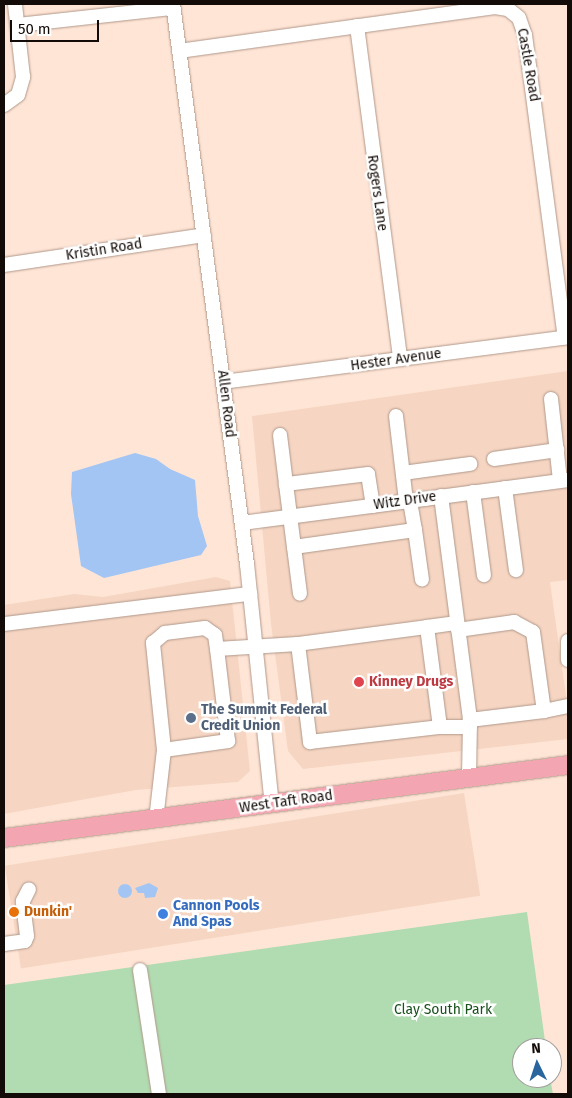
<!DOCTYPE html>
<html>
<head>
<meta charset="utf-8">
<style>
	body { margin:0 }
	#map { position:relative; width:572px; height:1098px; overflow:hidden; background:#ffe5d6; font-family:"Fira Sans",sans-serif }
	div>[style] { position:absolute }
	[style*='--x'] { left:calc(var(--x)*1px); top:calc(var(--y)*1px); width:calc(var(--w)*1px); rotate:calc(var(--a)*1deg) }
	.built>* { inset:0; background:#f6d6c3; transform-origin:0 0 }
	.green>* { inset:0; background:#b1dbb1 }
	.water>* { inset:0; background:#a2c5f4 }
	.round { border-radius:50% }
	.roads { filter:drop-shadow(0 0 1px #b0988a) drop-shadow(0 0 1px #b0988a) }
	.minor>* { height:14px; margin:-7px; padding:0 7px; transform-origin:7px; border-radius:7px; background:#fff }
	.major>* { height:18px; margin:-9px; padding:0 9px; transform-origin:9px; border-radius:9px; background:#f3a6b2 }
	.dots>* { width:14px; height:14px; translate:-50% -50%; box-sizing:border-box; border:2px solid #fff; border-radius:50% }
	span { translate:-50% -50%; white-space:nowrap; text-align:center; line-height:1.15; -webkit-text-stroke:5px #fff; paint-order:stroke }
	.street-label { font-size:14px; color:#130b07 }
	.health-label { font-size:14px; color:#be3a42; font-weight:700 }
	.left { translate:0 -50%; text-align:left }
	.service-label { font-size:14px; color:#4e5e75; font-weight:700 }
	.shop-label { font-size:14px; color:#366cbe; font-weight:700 }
	.food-label { font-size:14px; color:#c56008; font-weight:700 }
	.park-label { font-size:14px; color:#18511d }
	.frame { position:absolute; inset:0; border:5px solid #130b07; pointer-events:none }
	.north { position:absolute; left:512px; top:1038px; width:50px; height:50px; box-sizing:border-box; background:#fff; border:1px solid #a19d9c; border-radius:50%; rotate:356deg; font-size:14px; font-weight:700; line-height:20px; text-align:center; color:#130b07 }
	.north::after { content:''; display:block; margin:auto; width:18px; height:22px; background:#29669d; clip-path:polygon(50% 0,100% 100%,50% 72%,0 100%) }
	.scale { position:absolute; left:10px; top:20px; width:89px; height:22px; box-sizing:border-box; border:2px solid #130b07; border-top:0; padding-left:6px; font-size:15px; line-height:18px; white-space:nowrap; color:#130b07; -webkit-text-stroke:4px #fff; paint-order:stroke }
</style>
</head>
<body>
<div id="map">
	<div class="built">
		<div style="clip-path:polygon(568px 371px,568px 580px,550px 582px,568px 710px,568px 739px,303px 769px,288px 751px,271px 624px,252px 416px)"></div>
		<div style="clip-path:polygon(216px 577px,230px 581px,250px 771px,238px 782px,136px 790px,4px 814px,4px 605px,74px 594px,103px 597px)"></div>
		<div style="left:464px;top:793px;width:104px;height:465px;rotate:81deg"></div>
	</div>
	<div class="green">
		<div style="clip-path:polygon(527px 912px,546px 1048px,522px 1048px,522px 1078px,550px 1078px,553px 1094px,4px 1094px,4px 985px)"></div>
	</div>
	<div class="water">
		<div style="clip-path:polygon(135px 453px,156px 459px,170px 469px,195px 480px,198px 516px,207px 546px,201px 555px,104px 578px,81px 566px,71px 494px,72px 472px)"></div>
		<div style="clip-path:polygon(149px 883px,158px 888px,155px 897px,145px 898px,144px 893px,138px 893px,135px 888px)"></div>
		<div class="round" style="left:118px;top:884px;width:14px;height:14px"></div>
	</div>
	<div class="roads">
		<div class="minor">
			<div style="--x:173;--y:4;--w:565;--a:82.47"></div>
			<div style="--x:247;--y:564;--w:241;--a:84.1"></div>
			<div style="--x:18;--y:25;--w:156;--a:-6.3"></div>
			<div style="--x:357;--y:26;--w:336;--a:82.6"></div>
			<div style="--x:179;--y:51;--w:319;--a:-7.9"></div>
			<div style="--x:495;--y:7;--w:13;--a:9"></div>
			<div style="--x:508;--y:9;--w:14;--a:39"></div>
			<div style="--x:519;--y:18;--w:18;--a:71"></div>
			<div style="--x:525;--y:35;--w:305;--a:82.5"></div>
			<div style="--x:4;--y:105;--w:17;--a:-36"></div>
			<div style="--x:18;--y:95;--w:19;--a:-74"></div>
			<div style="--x:23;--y:77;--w:73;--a:-96.3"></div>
			<div style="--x:4;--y:265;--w:202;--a:-8.5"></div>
			<div style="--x:223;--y:382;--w:348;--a:-7.4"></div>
			<div style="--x:551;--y:399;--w:82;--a:83.7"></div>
			<div style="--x:396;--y:416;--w:86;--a:83.3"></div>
			<div style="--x:280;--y:435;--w:49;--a:83"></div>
			<div style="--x:494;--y:459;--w:64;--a:-8.1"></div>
			<div style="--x:403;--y:473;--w:68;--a:-7.7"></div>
			<div style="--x:505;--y:488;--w:83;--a:82.4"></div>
			<div style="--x:473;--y:492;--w:84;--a:82.5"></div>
			<div style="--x:441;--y:496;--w:226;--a:82.6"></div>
			<div style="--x:470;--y:720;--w:58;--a:91"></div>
			<div style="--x:373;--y:506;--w:32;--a:-99"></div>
			<div style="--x:368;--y:474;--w:83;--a:173"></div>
			<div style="--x:286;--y:484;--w:64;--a:82.8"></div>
			<div style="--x:294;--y:547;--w:122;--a:-8"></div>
			<div style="--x:415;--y:530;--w:29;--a:-100"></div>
			<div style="--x:242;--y:523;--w:329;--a:-7.5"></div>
			<div style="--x:415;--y:530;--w:50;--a:82"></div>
			<div style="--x:294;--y:547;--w:47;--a:82.7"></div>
			<div style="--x:4;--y:624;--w:248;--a:-7"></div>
			<div style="--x:458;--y:630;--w:57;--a:-8.1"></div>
			<div style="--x:514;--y:622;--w:21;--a:28"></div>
			<div style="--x:533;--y:632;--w:80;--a:82.1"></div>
			<div style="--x:544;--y:711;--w:75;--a:173.1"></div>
			<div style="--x:568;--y:641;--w:19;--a:90"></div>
			<div style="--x:298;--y:644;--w:130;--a:-7.5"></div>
			<div style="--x:544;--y:711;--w:25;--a:-12"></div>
			<div style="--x:440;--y:727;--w:30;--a:0"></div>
			<div style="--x:164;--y:750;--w:65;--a:-8"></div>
			<div style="--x:228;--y:741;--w:93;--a:-96.8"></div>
			<div style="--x:217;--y:649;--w:81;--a:-3.5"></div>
			<div style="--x:298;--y:644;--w:99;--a:83"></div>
			<div style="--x:310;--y:742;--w:131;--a:-6.6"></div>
			<div style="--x:440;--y:727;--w:101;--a:-97.4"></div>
			<div style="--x:427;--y:627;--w:30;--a:-8"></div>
			<div style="--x:156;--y:820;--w:70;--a:-83.5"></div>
			<div style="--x:164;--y:750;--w:108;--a:-95.9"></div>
			<div style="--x:153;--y:643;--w:16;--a:-40"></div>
			<div style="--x:165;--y:633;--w:40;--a:-7.1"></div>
			<div style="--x:205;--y:628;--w:12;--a:35"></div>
			<div style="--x:215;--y:635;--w:14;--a:82"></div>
			<div style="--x:4;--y:944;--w:21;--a:-8"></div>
			<div style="--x:25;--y:941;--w:5;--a:-68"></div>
			<div style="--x:27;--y:936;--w:35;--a:-97"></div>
			<div style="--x:23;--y:901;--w:13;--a:-63"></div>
			<div style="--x:140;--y:970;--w:125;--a:81.3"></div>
		</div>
		<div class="major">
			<div style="--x:4;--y:838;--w:569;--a:-7.37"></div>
		</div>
	</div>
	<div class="dots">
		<div style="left:359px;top:682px;background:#e0444e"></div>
		<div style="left:191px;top:718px;background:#5c6f8a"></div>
		<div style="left:14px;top:912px;background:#e8710a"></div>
		<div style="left:163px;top:914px;background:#3f7fe0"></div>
	</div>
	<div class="street-label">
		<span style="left:528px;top:65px;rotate:80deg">Castle Road</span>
		<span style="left:377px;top:193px;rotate:82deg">Rogers Lane</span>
		<span style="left:104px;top:250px;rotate:-9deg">Kristin Road</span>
		<span style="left:396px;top:360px;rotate:-8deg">Hester Avenue</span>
		<span style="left:226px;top:404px;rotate:83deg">Allen Road</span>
		<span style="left:405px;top:501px;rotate:-8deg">Witz Drive</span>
		<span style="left:286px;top:802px;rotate:-8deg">West Taft Road</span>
	</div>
	<div class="health-label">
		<span class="left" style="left:369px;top:682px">Kinney Drugs</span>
	</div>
	<div class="service-label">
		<span class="left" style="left:201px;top:718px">The Summit Federal<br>Credit Union</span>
	</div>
	<div class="shop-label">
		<span class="left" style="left:173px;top:914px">Cannon Pools<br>And Spas</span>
	</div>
	<div class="food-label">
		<span class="left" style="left:24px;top:912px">Dunkin'</span>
	</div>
	<div class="park-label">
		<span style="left:443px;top:1010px">Clay South Park</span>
	</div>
	<div class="frame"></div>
	<div class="north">N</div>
	<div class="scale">50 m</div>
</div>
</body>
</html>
